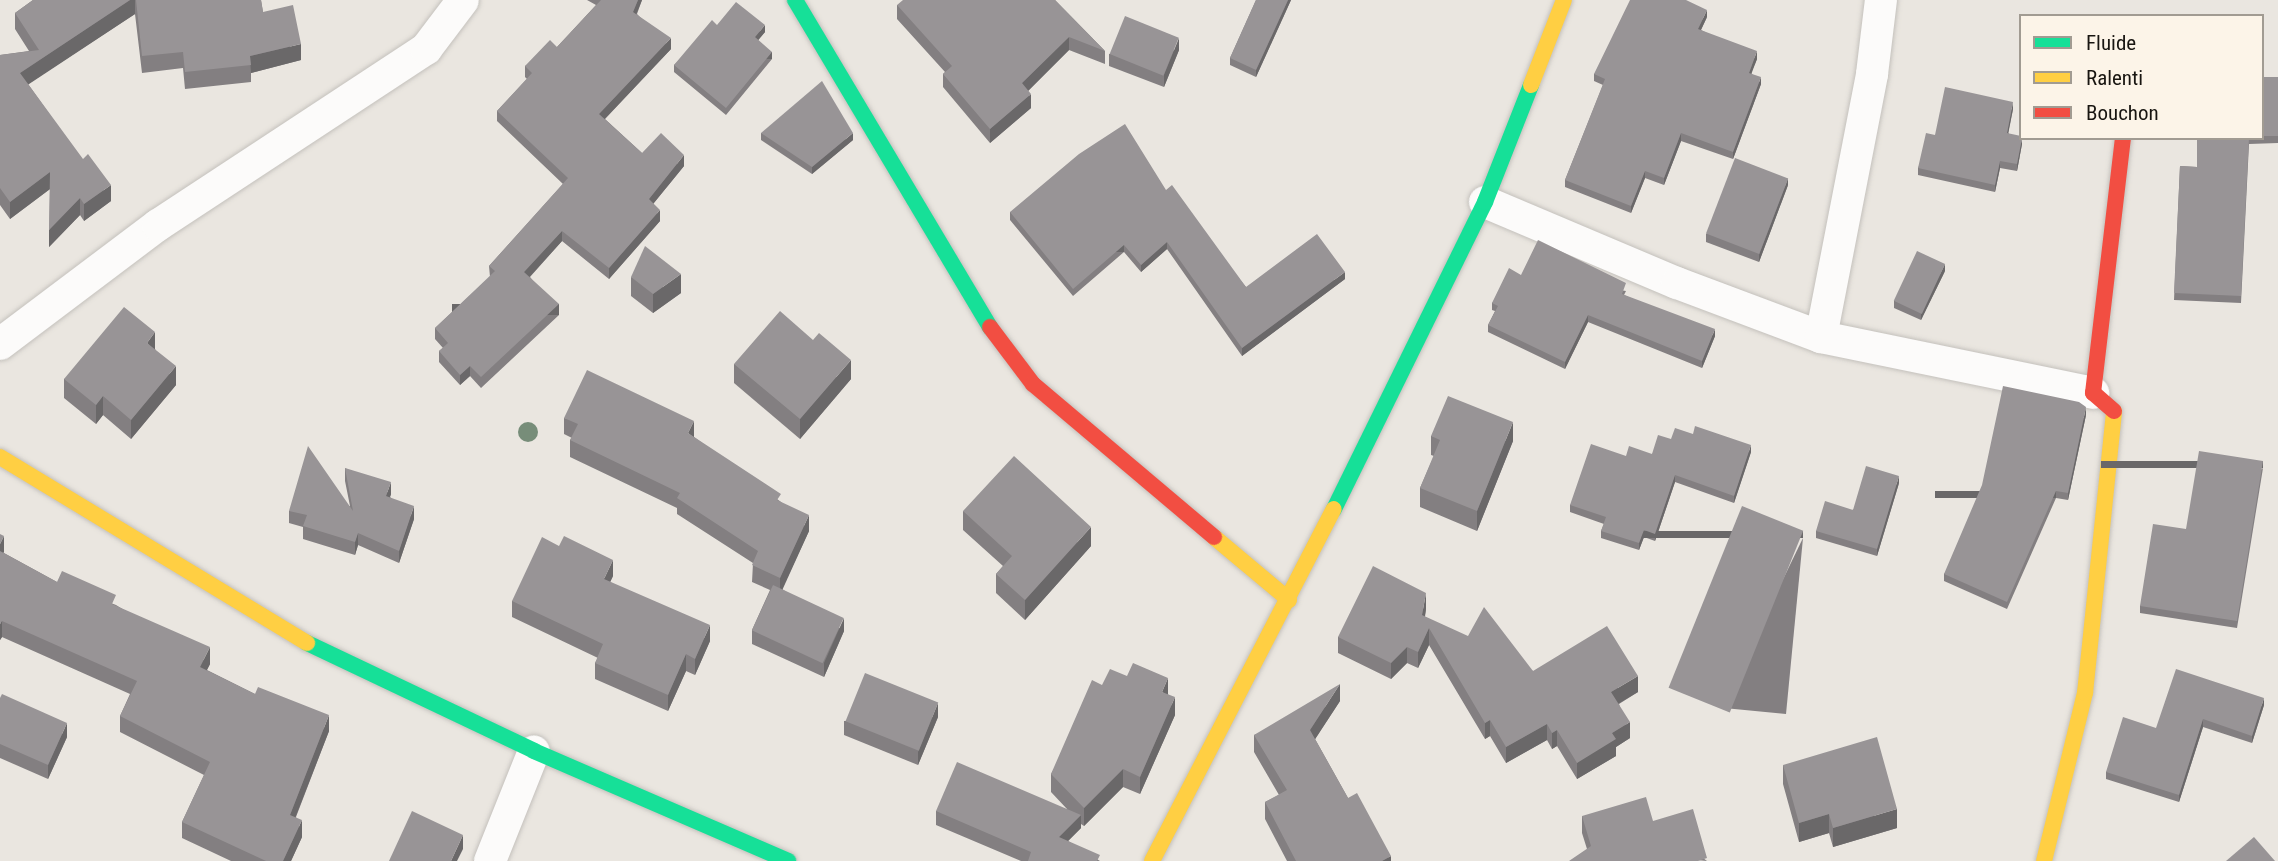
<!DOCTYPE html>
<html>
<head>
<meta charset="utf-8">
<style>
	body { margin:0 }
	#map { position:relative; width:2278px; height:861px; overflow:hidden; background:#eae6e0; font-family:"Roboto Condensed",sans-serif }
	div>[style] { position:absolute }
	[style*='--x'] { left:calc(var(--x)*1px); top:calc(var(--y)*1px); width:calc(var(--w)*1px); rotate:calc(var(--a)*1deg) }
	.roads { filter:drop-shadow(0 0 2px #c4c1bc) drop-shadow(0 0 2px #c4c1bc) }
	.street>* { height:32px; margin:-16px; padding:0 16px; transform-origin:16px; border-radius:16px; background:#fcfbfa }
	.fast>* { height:16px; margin:-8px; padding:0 8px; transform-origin:8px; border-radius:8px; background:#16e098 }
	.slow>* { height:16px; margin:-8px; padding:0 8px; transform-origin:8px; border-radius:8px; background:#ffcf43 }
	.jam>* { height:16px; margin:-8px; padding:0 8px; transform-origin:8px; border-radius:8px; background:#f24e42 }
	.trees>* { width:20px; height:20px; margin:-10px; border-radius:50%; background:#778d79 }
	.wall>* { inset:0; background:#837f81 }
	.shaded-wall>* { inset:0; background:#6a6869; transform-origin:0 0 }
	.building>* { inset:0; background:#989496; transform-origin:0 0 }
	span { translate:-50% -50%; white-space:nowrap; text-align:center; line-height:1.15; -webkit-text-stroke:7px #fcf4e8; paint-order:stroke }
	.legend { position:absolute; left:2019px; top:14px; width:245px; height:126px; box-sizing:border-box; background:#fcf4e8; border:2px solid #a19b92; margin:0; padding:9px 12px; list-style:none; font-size:21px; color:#181511 }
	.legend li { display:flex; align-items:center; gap:14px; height:35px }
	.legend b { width:35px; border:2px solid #a19b92 }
</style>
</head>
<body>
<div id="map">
	<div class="roads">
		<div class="street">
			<div style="--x:1485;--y:202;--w:208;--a:22.9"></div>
			<div style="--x:1677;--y:283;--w:154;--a:20.6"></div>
			<div style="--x:1821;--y:337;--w:278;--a:11.6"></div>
			<div style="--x:1821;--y:337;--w:268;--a:-79"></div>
			<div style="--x:1872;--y:74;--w:75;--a:-83.1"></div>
			<div style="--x:0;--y:344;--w:198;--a:-37"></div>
			<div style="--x:158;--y:225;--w:321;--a:-33.3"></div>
			<div style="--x:426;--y:49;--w:61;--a:-52.9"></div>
			<div style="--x:490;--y:861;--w:118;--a:-68.2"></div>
		</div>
		<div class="fast">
			<div style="--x:795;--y:0;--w:381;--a:59.2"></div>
			<div style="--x:1334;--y:509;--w:342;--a:-63.8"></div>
			<div style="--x:1485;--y:202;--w:126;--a:-68.5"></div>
			<div style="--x:307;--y:643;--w:251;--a:25.4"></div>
			<div style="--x:534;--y:751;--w:277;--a:23.4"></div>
		</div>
		<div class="slow">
			<div style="--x:1531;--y:85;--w:91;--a:-68.8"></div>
			<div style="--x:0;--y:457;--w:359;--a:31.2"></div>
			<div style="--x:1214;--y:537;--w:98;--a:40"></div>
			<div style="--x:1152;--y:861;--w:396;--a:-62.7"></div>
			<div style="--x:2044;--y:861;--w:173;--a:-76.3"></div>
			<div style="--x:2085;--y:693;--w:283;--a:-84.1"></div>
		</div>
		<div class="jam">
			<div style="--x:990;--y:327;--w:71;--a:53"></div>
			<div style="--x:1033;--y:384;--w:237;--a:40.2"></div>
			<div style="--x:2114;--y:411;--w:28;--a:-139"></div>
			<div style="--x:2093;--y:393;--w:257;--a:-83.3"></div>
		</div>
	</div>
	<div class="trees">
		<div style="left:528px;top:432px"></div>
	</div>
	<div class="wall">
		<div style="clip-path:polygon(33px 0,261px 0,263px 12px,301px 60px,251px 73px,251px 82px,185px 89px,183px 68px,142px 73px,135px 14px,28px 84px,111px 201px,84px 221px,80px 215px,49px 247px,50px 189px,10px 219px,0 205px,0 55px,29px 51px,15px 29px,15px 13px)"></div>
		<div style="clip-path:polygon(587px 0,642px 0,637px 14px,671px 49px,605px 119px,642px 153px,684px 166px,653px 204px,660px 221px,609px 279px,562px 241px,530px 277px,559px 315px,481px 388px,470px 376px,460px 385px,439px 362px,439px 351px,443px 348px,435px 339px,435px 328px,490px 277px,489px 266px,563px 184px,497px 121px,497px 111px,527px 79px,525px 77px,525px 66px,557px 47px,596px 5px)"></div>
		<div style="clip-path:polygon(1055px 0,1105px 51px,1105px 64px,1069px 50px,1028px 91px,1031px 108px,990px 143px,943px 87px,943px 74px,945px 72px,897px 19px,897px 5px)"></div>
		<div style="clip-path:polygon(1256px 0,1291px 0,1256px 77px,1230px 65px,1230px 58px)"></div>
		<div style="clip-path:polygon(1707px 17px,1701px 30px,1757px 59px,1751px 73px,1761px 84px,1733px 159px,1681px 141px,1664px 185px,1645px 178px,1631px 213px,1565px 187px,1565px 180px,1603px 85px,1594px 81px,1594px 74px)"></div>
		<div style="clip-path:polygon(717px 25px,765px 32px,758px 40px,772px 59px,726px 115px,674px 72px,674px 65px)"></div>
		<div style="clip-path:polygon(1179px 50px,1164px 87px,1109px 66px,1109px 54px)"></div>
		<div style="clip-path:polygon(2262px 77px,2278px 77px,2278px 143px,2249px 144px,2241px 303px,2174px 300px,2180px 166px,2197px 167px,2197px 138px,2262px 138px)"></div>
		<div style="clip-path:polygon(2013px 109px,2008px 133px,2022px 144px,2017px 171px,2000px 168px,1995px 192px,1918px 175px,1918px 168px,1935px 135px)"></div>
		<div style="clip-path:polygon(761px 133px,853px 140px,812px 174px,761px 140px)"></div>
		<div style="clip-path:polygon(1788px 185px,1759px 262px,1706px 242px,1706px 234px)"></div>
		<div style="clip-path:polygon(1166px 190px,1246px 287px,1345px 279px,1242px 356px,1167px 249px,1141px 272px,1124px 252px,1073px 296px,1010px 220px,1010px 212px)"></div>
		<div style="clip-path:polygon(1945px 271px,1921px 320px,1894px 308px,1894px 301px)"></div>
		<div style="clip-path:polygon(1521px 275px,1626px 291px,1624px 295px,1715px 336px,1702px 368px,1588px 322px,1565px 369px,1488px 332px,1488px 325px,1495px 311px,1492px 310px,1492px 303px)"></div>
		<div style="clip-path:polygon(631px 277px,681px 293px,653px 313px,631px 296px)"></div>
		<div style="clip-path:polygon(155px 349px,176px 385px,131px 439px,103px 415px,96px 424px,64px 398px,64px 379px)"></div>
		<div style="clip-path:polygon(734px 364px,851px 379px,800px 439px,734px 383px)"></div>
		<div style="clip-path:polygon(2086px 415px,2068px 500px,2056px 498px,2007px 609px,1944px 581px,1944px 574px)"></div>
		<div style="clip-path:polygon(564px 418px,694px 437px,781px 502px,809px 531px,782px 589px,844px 631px,824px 677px,752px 644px,752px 630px,770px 590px,752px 582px,753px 563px,677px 514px,677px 508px,570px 457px,570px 440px,572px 438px,564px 434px)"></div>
		<div style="clip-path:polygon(1431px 436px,1513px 441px,1477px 531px,1420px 507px,1420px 488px,1434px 456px,1431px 455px)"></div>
		<div style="clip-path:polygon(1671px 439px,1751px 452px,1734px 503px,1675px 482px,1655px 541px,1644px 537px,1639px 550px,1601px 538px,1601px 531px,1604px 524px,1570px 512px,1570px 505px,1626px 456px,1652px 454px)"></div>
		<div style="clip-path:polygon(345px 468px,391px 494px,390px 497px,414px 519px,399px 563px,358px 545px,355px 555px,303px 539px,303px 527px,289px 523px,289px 511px,350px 506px,345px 481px)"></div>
		<div style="clip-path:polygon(2263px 468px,2237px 628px,2140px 613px,2140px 606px,2186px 529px)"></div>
		<div style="clip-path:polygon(1899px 483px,1877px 556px,1816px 538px,1816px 531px)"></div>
		<div style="clip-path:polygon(963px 511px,1091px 546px,1025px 620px,996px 593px,996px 574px,1003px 566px,963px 530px)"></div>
		<div style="clip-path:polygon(1803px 538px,1786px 714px,1724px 708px,1724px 701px)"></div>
		<div style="clip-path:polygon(4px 553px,57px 582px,116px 605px,210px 664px,207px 670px,329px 731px,296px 817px,302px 837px,291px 861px,231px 861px,182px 838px,182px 822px,204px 775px,120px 732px,120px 716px,130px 694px,2px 637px,0 640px)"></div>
		<div style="clip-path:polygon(613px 576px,610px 582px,710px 641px,695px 675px,686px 671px,668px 711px,595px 679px,595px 663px,598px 658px,512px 617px,512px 601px)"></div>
		<div style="clip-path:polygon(1426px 609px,1425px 617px,1533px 671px,1638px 692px,1619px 704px,1630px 738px,1616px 747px,1616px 756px,1577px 779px,1557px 746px,1552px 749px,1547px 740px,1506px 763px,1490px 736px,1485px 739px,1429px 645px,1418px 668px,1407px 663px,1391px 679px,1338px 653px,1338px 637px)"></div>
		<div style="clip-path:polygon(1102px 685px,1168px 694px,1175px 715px,1140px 794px,1123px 787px,1084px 826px,1081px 824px,1081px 828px,1068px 841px,1100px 861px,1021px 861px,936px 825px,936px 811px,1067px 809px,1051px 792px,1051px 774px)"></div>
		<div style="clip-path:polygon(0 698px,67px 737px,48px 779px,0 758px)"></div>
		<div style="clip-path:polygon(1340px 701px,1315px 739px,1348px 798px,1391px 861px,1287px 861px,1265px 819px,1265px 802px,1279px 795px,1254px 752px,1254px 735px)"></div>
		<div style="clip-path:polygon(2264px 705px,2252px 743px,2203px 727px,2179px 802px,2106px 779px,2106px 772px,2156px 728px)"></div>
		<div style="clip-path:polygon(938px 717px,918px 765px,844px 735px,844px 721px)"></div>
		<div style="clip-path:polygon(1783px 765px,1897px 828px,1833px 847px,1829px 833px,1799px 842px,1783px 784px)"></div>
		<div style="clip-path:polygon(1582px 816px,1653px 821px,1707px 861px,1587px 849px,1582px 833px)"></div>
	</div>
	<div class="shaded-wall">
		<div style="clip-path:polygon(130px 0,135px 0,135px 14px,20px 90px,20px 73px)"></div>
		<div style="clip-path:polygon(638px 0,642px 0,633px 22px,633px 12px)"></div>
		<div style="clip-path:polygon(1288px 0,1291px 0,1256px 77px,1256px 70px)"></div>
		<div style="clip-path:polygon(1707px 10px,1707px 17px,1698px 36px,1698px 29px)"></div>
		<div style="clip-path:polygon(765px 25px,765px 32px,755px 44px,755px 37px)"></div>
		<div style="clip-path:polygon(1069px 37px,1069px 50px,1022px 97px,1022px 83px)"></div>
		<div style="clip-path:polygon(671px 38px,671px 49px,599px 125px,599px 114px)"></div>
		<div style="clip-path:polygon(1179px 38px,1179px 50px,1164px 87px,1164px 75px)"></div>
		<div style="clip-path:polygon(301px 44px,301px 60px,251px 73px,250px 56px)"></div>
		<div style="clip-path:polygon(1757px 51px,1757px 59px,1749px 80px,1749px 73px)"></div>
		<div style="left:772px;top:52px;width:7px;height:72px;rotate:90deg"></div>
		<div style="clip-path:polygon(1761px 77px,1761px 84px,1733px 159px,1733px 152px)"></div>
		<div style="clip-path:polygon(1031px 94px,1031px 108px,990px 143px,990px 129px)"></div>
		<div style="clip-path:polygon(2013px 102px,2013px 109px,2007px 140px,2007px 133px)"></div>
		<div style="clip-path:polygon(853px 133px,853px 140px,812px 174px,812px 167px)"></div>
		<div style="clip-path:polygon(1681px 133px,1681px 141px,1664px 185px,1664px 178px)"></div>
		<div style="clip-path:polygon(2022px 138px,2022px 144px,2017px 171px,2017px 164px)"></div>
		<div style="clip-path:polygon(684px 155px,684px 166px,649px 209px,649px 199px)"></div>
		<div style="clip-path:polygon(2000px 161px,2000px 168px,1995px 192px,1995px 185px)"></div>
		<div style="clip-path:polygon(1645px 171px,1645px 178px,1631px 213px,1631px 206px)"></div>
		<div style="clip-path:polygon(50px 172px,50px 189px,10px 219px,10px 202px)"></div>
		<div style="clip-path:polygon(1788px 178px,1788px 185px,1759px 262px,1759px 255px)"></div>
		<div style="clip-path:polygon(111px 185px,111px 201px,84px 221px,84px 204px)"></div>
		<div style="clip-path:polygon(80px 198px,80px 215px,49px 247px,49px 230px)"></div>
		<div style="clip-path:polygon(660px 210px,660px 221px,609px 279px,609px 268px)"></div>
		<div style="clip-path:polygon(562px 231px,562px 241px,524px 283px,524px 272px)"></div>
		<div style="clip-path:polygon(1167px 242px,1167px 249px,1141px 272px,1141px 265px)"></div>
		<div style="left:1124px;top:245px;width:7px;height:67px;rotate:90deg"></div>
		<div style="clip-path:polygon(1945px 264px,1945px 271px,1921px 320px,1921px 313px)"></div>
		<div style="clip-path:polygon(1345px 272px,1345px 279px,1242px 356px,1242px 348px)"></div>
		<div style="clip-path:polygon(681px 274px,681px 293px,653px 313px,653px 294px)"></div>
		<div style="left:559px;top:304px;width:11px;height:107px;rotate:90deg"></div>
		<div style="clip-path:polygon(1588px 315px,1588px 322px,1565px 369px,1565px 362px)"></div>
		<div style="clip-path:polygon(1715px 329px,1715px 336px,1702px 368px,1702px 361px)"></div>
		<div style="clip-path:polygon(155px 332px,155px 352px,147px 343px)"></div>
		<div style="clip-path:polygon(851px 360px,851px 379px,800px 439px,800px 419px)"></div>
		<div style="clip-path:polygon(176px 366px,176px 385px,131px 439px,131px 420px)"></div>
		<div style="clip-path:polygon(470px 366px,470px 376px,460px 385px,460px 375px)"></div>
		<div style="clip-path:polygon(103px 396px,103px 415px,96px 424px,96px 405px)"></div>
		<div style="clip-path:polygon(2086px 407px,2086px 415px,2068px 500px,2068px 493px)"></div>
		<div style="clip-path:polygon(694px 421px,694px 438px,688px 433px)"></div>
		<div style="clip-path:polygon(1513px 422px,1513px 441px,1477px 531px,1477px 511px)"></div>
		<div style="clip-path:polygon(1751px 445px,1751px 452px,1734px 503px,1734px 496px)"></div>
		<div style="left:2263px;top:461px;width:7px;height:162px;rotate:90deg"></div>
		<div style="clip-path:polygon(1675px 475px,1675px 482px,1655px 541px,1655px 534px)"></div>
		<div style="clip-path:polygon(1899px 476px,1899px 483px,1877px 556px,1877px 549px)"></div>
		<div style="clip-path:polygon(391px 482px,391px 494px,386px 509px,386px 496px)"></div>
		<div style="left:2056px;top:491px;width:7px;height:121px;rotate:90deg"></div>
		<div style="clip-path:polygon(414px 506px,414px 519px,399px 563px,399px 551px)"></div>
		<div style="clip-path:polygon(809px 515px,809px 531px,780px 595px,780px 578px)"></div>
		<div style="clip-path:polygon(1091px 527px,1091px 546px,1025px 620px,1025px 600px)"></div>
		<div style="clip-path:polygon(1644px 530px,1644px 537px,1639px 550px,1639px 543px)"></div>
		<div style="left:1803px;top:531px;width:7px;height:177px;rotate:90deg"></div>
		<div style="clip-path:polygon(358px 533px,358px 545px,355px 555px,355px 542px)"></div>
		<div style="clip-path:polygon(4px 536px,4px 552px,0 560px,0 544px)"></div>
		<div style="clip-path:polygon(613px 560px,613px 576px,604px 595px,604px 579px)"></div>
		<div style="clip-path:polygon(1426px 593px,1426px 609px,1422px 632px,1422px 615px)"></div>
		<div style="clip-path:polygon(844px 618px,844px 631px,824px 677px,824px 663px)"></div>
		<div style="clip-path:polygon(2px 621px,2px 637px,0 640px,0 624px)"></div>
		<div style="clip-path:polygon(710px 625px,710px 641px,695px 675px,695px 659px)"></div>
		<div style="clip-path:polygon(1429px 628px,1429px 645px,1418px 668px,1418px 652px)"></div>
		<div style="clip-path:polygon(210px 647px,210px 664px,200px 683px,200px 667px)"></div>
		<div style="clip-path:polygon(1407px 647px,1407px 663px,1391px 679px,1391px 663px)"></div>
		<div style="clip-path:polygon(686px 654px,686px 671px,668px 711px,668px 695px)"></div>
		<div style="clip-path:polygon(1638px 676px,1638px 692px,1611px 708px,1611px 692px)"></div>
		<div style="clip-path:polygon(1168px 678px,1168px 696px,1162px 692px)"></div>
		<div style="clip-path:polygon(1340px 684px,1340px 701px,1310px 747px,1310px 730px)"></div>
		<div style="clip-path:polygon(1175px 697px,1175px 715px,1140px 794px,1140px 777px)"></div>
		<div style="clip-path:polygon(2264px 698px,2264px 705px,2252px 743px,2252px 736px)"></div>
		<div style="clip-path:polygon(938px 703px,938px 717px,918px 765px,918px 752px)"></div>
		<div style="clip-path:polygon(329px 715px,329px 731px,290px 831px,290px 815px)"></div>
		<div style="clip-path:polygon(2203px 719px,2203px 727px,2179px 802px,2179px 795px)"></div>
		<div style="clip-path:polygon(1490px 720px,1490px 736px,1485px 739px,1485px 723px)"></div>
		<div style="clip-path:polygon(1630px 722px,1630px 738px,1616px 747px,1616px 756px,1577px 779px,1577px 763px,1612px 733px)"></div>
		<div style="clip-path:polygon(67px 723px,67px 737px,48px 779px,48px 765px)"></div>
		<div style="clip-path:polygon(1547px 724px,1547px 740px,1506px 763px,1506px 747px)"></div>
		<div style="clip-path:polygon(1557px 730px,1557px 746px,1552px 749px,1552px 733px)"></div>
		<div style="clip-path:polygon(1123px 769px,1123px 787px,1084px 826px,1084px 808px)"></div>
		<div style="clip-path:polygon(1897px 809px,1897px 828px,1833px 847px,1833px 828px)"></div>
		<div style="clip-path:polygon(1829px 814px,1829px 833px,1799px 842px,1799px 823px)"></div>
		<div style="clip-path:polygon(1081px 815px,1081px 828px,1059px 850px,1059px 837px)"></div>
		<div style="clip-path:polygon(302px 820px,302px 837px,291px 861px,283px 861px)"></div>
		<div style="clip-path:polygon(463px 835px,463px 849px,457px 861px,451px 861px)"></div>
		<div style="clip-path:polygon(1391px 856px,1391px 861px,1382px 861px)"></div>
	</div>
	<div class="building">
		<div style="clip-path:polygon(33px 0,130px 0,20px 73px,83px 159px,88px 154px,111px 185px,84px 204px,80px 198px,49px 230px,50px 172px,10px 202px,0 188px,0 55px,39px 50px,15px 13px)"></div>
		<div style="clip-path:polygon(136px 0,261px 0,263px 12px,293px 5px,301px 44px,250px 56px,251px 65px,185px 72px,183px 52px,142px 56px)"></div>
		<div style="clip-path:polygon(601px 0,638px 0,633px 12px,671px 38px,599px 114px,642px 153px,661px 133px,684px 155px,649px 199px,660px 210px,609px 268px,562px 231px,524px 272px,559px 304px,481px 377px,470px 366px,460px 375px,439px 351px,448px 343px,435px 328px,495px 271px,489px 266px,568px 178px,497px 111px,532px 73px,525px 66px,550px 40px,557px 47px)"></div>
		<div style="clip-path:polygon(903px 0,1055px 0,1105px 51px,1069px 37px,1022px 83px,1031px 94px,990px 129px,943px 74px,952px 66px,897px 5px)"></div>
		<div style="clip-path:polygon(1256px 0,1288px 0,1256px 70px,1230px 58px)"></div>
		<div style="clip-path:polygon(1630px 0,1686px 0,1707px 10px,1698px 29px,1757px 51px,1749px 73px,1761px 77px,1733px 152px,1681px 133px,1664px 178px,1645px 171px,1631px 206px,1565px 180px,1605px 79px,1594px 74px)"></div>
		<div style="clip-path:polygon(736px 2px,765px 25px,755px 37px,772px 52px,726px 108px,674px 65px,712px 20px,717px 25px)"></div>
		<div style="left:1125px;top:16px;width:58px;height:41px;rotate:22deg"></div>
		<div style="left:2262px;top:77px;width:16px;height:59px"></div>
		<div style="clip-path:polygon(822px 81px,853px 133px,812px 167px,761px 133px)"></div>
		<div style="clip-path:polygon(1945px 87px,2013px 102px,2007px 133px,2021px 136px,2022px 138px,2017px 164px,2000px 161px,1995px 185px,1918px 168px,1926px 133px,1935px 135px)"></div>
		<div style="clip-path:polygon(1125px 124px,1166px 190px,1172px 185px,1246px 287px,1317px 234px,1345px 272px,1242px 348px,1167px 242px,1141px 265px,1124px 245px,1073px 289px,1010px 212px,1079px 154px)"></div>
		<div style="clip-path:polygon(2197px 138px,2249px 138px,2241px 296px,2174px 293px,2180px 166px,2197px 167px)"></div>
		<div style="left:1735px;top:158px;width:57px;height:81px;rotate:21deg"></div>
		<div style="clip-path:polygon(1538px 240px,1626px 283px,1622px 294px,1715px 329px,1702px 361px,1588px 315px,1565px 362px,1488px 325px,1498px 306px,1492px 303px,1509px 268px,1521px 275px)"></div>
		<div style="clip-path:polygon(645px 246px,681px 274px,653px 294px,631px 277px)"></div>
		<div style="left:1917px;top:251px;width:31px;height:55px;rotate:25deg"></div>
		<div style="clip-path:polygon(124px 307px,155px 332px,147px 343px,176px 366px,131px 420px,103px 396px,96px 405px,64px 379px)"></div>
		<div style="clip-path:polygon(780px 311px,813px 340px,819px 333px,851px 360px,800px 419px,734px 364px)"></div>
		<div style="clip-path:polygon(587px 370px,694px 421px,688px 433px,781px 494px,777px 500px,809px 515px,780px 578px,752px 565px,758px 551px,677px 498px,680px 493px,570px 440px,578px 424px,564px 418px)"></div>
		<div style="clip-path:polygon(2003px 386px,2079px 402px,2086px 407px,2068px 493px,2056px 491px,2007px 602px,1944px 574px,1982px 485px)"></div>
		<div style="clip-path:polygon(1448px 396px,1513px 422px,1477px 511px,1420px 488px,1440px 440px,1431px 436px)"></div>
		<div style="clip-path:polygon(1695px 426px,1751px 445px,1734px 496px,1675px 475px,1655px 534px,1644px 530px,1639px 543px,1601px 531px,1606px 517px,1570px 505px,1591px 444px,1626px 456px,1629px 446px,1652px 454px,1658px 435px,1671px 439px,1675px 428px,1693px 434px)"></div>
		<div style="clip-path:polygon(308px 446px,353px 511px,345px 468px,391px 482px,386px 496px,414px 506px,399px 551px,358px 533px,355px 542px,303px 526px,307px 515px,289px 511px)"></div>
		<div style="clip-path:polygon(2199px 451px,2263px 461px,2237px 621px,2140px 606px,2153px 524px,2186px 529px)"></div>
		<div style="clip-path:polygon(1014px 456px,1091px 527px,1025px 600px,996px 574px,1012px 556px,963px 511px)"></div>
		<div style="clip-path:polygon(1866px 466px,1899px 476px,1877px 549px,1816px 531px,1825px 501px,1853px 510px)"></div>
		<div style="left:1742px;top:506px;width:66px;height:196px;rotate:22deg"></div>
		<div style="clip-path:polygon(0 534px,4px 536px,0 544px)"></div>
		<div style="clip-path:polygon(564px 536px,613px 560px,604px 579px,710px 625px,695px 659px,686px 654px,668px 695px,595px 663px,603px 644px,512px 601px,542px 537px,559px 546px)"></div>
		<div style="clip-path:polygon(0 551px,57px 582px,62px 571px,116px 595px,112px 604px,210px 647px,200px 667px,255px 694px,258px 687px,329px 715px,290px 815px,302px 820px,283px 861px,266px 861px,182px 822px,210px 762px,120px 716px,137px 681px,2px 621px,0 624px)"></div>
		<div style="clip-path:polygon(1373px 566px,1426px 593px,1422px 615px,1468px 636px,1484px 607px,1533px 671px,1607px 626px,1638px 676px,1611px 692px,1630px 722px,1612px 733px,1616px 739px,1577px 763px,1557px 730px,1552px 733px,1547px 724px,1506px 747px,1490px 720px,1485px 723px,1429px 628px,1418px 652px,1407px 647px,1391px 663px,1338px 637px)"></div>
		<div style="left:773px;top:585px;width:78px;height:50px;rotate:25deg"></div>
		<div style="clip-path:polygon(1133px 663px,1168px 678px,1162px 692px,1175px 697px,1140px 777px,1123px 769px,1084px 808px,1051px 774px,1092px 680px,1102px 685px,1110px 669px,1127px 676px)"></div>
		<div style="clip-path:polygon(2176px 669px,2264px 698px,2252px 736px,2203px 719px,2179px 795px,2106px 772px,2123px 717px,2156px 728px)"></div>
		<div style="left:865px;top:673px;width:79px;height:52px;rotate:22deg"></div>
		<div style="clip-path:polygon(1340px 684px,1310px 730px,1348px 798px,1357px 793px,1391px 856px,1382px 861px,1296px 861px,1265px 802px,1287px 790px,1254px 735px)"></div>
		<div style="clip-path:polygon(2px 694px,67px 723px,48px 765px,0 744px,0 698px)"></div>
		<div style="clip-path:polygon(1877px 737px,1897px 809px,1833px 828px,1829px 814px,1799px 823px,1783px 765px)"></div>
		<div style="clip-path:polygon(957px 762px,1081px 815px,1059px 837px,1100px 855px,1097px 861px,1028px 861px,1031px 852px,936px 811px)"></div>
		<div style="clip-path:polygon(1646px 797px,1653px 821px,1693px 809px,1707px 858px,1698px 861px,1569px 861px,1591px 846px,1582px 816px)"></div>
		<div style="clip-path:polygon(412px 811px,463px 835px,451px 861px,389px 861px)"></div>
		<div style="clip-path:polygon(2254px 837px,2275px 861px,2226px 861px)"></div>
	</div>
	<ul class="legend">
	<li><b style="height:9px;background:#16e098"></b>Fluide</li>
	<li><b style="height:9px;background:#ffcf43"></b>Ralenti</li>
	<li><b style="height:9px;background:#f24e42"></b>Bouchon</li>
	</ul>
</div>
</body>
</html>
